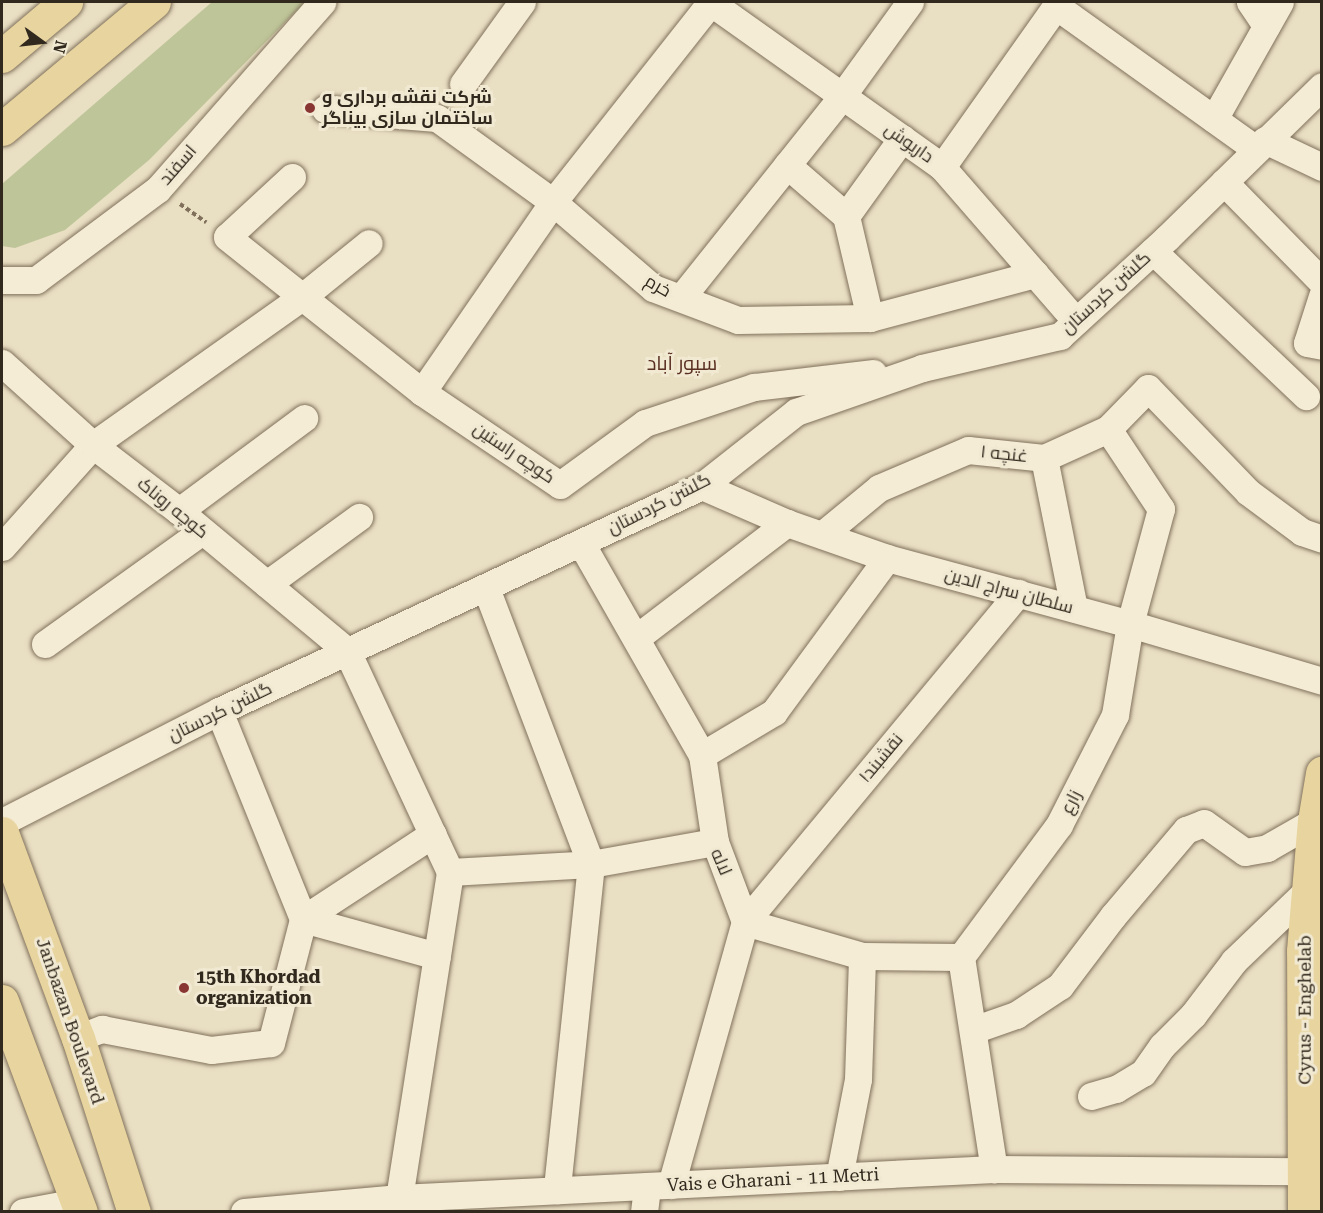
<!DOCTYPE html>
<html>
<head>
<meta charset="utf-8">
<style>
	body { margin:0 }
	#map { position:relative; width:1323px; height:1213px; overflow:hidden; background:#e9dfc3; font-family:"Roboto Serif",Cairo,serif }
	div>[style] { position:absolute }
	[style*='--x'] { left:calc(var(--x)*1px); top:calc(var(--y)*1px); width:calc(var(--w)*1px); rotate:calc(var(--a)*1deg) }
	.green>* { inset:0; background:#bec598 }
	.path>* { height:4px; margin-top:-2px; transform-origin:0; background:repeating-linear-gradient(90deg,#81715c 0 4.5px,transparent 0 7.5px) }
	.roads { filter:drop-shadow(0 0 2px #81715c) drop-shadow(0 0 2px #81715c) }
	.minor>* { height:27px; margin:-13.5px; padding:0 13.5px; transform-origin:13.5px; border-radius:13.5px; background:#f4ecd5 }
	.major>* { height:33px; margin:-16.5px; padding:0 16.5px; transform-origin:16.5px; border-radius:16.5px; background:#e8d49e }
	.dots>* { width:16px; height:16px; translate:-50% -50%; box-sizing:border-box; border:3px solid #f1e9d2; border-radius:50% }
	span { translate:-50% -50%; white-space:nowrap; text-align:center; line-height:1.15; -webkit-text-stroke:6px #f1e9d2; paint-order:stroke }
	.poi-label { font-size:18px; color:#32291e; font-weight:700 }
	.left { translate:0 -50%; text-align:left }
	.street-label { font-size:18px; color:#32291e }
	.neighbourhood-label { font-size:20px; color:#5a3022 }
	.frame { position:absolute; inset:0; border:3px solid #32291e; pointer-events:none }
	.north { position:absolute; left:12px; top:12px; width:60px; height:60px; -webkit-text-stroke:4px #f1e9d2; paint-order:stroke; rotate:105deg; font-size:16px; font-weight:700; line-height:24px; text-align:center; color:#32291e }
	.north::after { content:''; display:block; margin:auto; width:21px; height:27px; background:#32291e; clip-path:polygon(50% 0,100% 100%,50% 72%,0 100%) }
</style>
</head>
<body>
<div id="map">
	<div class="green">
		<div style="clip-path:polygon(212px 2px,305px 2px,149px 160px,65px 230px,15px 248px,2px 246px,2px 184px)"></div>
	</div>
	<div class="path">
		<div style="--x:180;--y:204;--w:32;--a:35"></div>
	</div>
	<div class="roads">
		<div class="minor">
			<div style="--x:710;--y:2;--w:285;--a:35.4"></div>
			<div style="--x:942;--y:167;--w:204;--a:49"></div>
			<div style="--x:1250;--y:2;--w:29;--a:56"></div>
			<div style="--x:463;--y:84;--w:101;--a:-54.3"></div>
			<div style="--x:325;--y:109;--w:112;--a:4.6"></div>
			<div style="--x:437;--y:118;--w:143;--a:35.9"></div>
			<div style="--x:553;--y:202;--w:132;--a:40.7"></div>
			<div style="--x:653;--y:288;--w:91;--a:20.6"></div>
			<div style="--x:738;--y:320;--w:132;--a:-0.9"></div>
			<div style="--x:870;--y:318;--w:171;--a:-14.9"></div>
			<div style="--x:1214;--y:119;--w:134;--a:-60.6"></div>
			<div style="--x:1265;--y:140;--w:63;--a:25.3"></div>
			<div style="--x:787;--y:165;--w:78;--a:40.8"></div>
			<div style="--x:846;--y:216;--w:105;--a:76.8"></div>
			<div style="--x:942;--y:167;--w:197;--a:-54.7"></div>
			<div style="--x:1056;--y:6;--w:246;--a:35.6"></div>
			<div style="--x:292;--y:177;--w:88;--a:137.3"></div>
			<div style="--x:227;--y:237;--w:249;--a:38.5"></div>
			<div style="--x:422;--y:392;--w:166;--a:34"></div>
			<div style="--x:560;--y:485;--w:105;--a:-36.1"></div>
			<div style="--x:645;--y:423;--w:115;--a:-18.3"></div>
			<div style="--x:754;--y:387;--w:120;--a:-6.7"></div>
			<div style="--x:1224;--y:182;--w:140;--a:45.6"></div>
			<div style="--x:846;--y:216;--w:96;--a:-54.3"></div>
			<div style="--x:1153;--y:251;--w:211;--a:43.5"></div>
			<div style="--x:2;--y:280;--w:34;--a:0"></div>
			<div style="--x:36;--y:280;--w:152;--a:-36.7"></div>
			<div style="--x:158;--y:189;--w:249;--a:-48.7"></div>
			<div style="--x:1322;--y:296;--w:49;--a:107.7"></div>
			<div style="--x:1307;--y:343;--w:15;--a:11"></div>
			<div style="--x:681;--y:298;--w:258;--a:-51.4"></div>
			<div style="--x:842;--y:96;--w:116;--a:-54.1"></div>
			<div style="--x:2;--y:363;--w:122;--a:42"></div>
			<div style="--x:93;--y:445;--w:108;--a:37.5"></div>
			<div style="--x:179;--y:511;--w:219;--a:39.8"></div>
			<div style="--x:347;--y:651;--w:244;--a:65"></div>
			<div style="--x:422;--y:392;--w:231;--a:-55.4"></div>
			<div style="--x:553;--y:202;--w:255;--a:-51.7"></div>
			<div style="--x:1108;--y:429;--w:57;--a:-45.7"></div>
			<div style="--x:1148;--y:388;--w:144;--a:46.1"></div>
			<div style="--x:1248;--y:492;--w:67;--a:36.5"></div>
			<div style="--x:1302;--y:532;--w:21;--a:19"></div>
			<div style="--x:1044;--y:458;--w:153;--a:78.7"></div>
			<div style="--x:702;--y:486;--w:93;--a:23.5"></div>
			<div style="--x:787;--y:523;--w:106;--a:19.3"></div>
			<div style="--x:887;--y:558;--w:252;--a:15.2"></div>
			<div style="--x:1130;--y:624;--w:200;--a:16.5"></div>
			<div style="--x:179;--y:511;--w:156;--a:-36.6"></div>
			<div style="--x:822;--y:535;--w:74;--a:-39.5"></div>
			<div style="--x:879;--y:488;--w:97;--a:-23.1"></div>
			<div style="--x:968;--y:450;--w:76;--a:6"></div>
			<div style="--x:1044;--y:458;--w:70;--a:-24.4"></div>
			<div style="--x:1108;--y:429;--w:96;--a:56.5"></div>
			<div style="--x:1161;--y:509;--w:119;--a:105.1"></div>
			<div style="--x:1130;--y:624;--w:92;--a:99.4"></div>
			<div style="--x:1115;--y:715;--w:123;--a:117"></div>
			<div style="--x:1059;--y:825;--w:164;--a:126.6"></div>
			<div style="--x:581;--y:543;--w:244;--a:60.3"></div>
			<div style="--x:702;--y:755;--w:88;--a:81.5"></div>
			<div style="--x:715;--y:842;--w:85;--a:69.4"></div>
			<div style="--x:745;--y:922;--w:122;--a:16.2"></div>
			<div style="--x:862;--y:956;--w:99;--a:0.6"></div>
			<div style="--x:2;--y:547;--w:137;--a:-48.3"></div>
			<div style="--x:93;--y:445;--w:255;--a:-35.3"></div>
			<div style="--x:301;--y:298;--w:87;--a:-39"></div>
			<div style="--x:267;--y:584;--w:114;--a:-36.1"></div>
			<div style="--x:486;--y:588;--w:295;--a:69.2"></div>
			<div style="--x:591;--y:864;--w:328;--a:96"></div>
			<div style="--x:636;--y:638;--w:190;--a:-37.3"></div>
			<div style="--x:45;--y:644;--w:193;--a:-35.7"></div>
			<div style="--x:219;--y:711;--w:224;--a:68"></div>
			<div style="--x:702;--y:755;--w:84;--a:-30.8"></div>
			<div style="--x:774;--y:712;--w:191;--a:-53.7"></div>
			<div style="--x:2;--y:822;--w:244;--a:-27.1"></div>
			<div style="--x:219;--y:711;--w:533;--a:-24.98"></div>
			<div style="--x:702;--y:486;--w:120;--a:-38.2"></div>
			<div style="--x:796;--y:412;--w:133;--a:-19.2"></div>
			<div style="--x:922;--y:368;--w:142;--a:-13.1"></div>
			<div style="--x:1060;--y:336;--w:145;--a:-42.5"></div>
			<div style="--x:1167;--y:238;--w:217;--a:-44.4"></div>
			<div style="--x:450;--y:872;--w:141;--a:-3.2"></div>
			<div style="--x:591;--y:864;--w:126;--a:-10.1"></div>
			<div style="--x:303;--y:919;--w:155;--a:-33.2"></div>
			<div style="--x:303;--y:919;--w:139;--a:15.4"></div>
			<div style="--x:961;--y:957;--w:215;--a:81.2"></div>
			<div style="--x:973;--y:1030;--w:46;--a:-19.2"></div>
			<div style="--x:1016;--y:1015;--w:53;--a:-33.4"></div>
			<div style="--x:1060;--y:986;--w:88;--a:-52.9"></div>
			<div style="--x:1113;--y:916;--w:113;--a:-49.7"></div>
			<div style="--x:1186;--y:830;--w:19;--a:-21"></div>
			<div style="--x:1204;--y:823;--w:50;--a:35.3"></div>
			<div style="--x:1245;--y:852;--w:22;--a:-10"></div>
			<div style="--x:1267;--y:848;--w:54;--a:-29.9"></div>
			<div style="--x:1314;--y:821;--w:10;--a:37"></div>
			<div style="--x:78;--y:1038;--w:26;--a:-21"></div>
			<div style="--x:102;--y:1029;--w:111;--a:10.9"></div>
			<div style="--x:211;--y:1050;--w:60;--a:-6.7"></div>
			<div style="--x:271;--y:1043;--w:128;--a:-75.5"></div>
			<div style="--x:1091;--y:1096;--w:26;--a:-16"></div>
			<div style="--x:1116;--y:1089;--w:31;--a:-31"></div>
			<div style="--x:1143;--y:1073;--w:33;--a:-55"></div>
			<div style="--x:1162;--y:1046;--w:44;--a:-45"></div>
			<div style="--x:1193;--y:1015;--w:68;--a:-52.8"></div>
			<div style="--x:1234;--y:961;--w:103;--a:-43.8"></div>
			<div style="--x:839;--y:1177;--w:100;--a:-79"></div>
			<div style="--x:858;--y:1079;--w:123;--a:-88.1"></div>
			<div style="--x:671;--y:1185;--w:273;--a:-74.3"></div>
			<div style="--x:745;--y:922;--w:428;--a:-50.3"></div>
			<div style="--x:399;--y:1198;--w:330;--a:-81.1"></div>
			<div style="--x:23;--y:1212;--w:55;--a:-10.5"></div>
			<div style="--x:244;--y:1212;--w:156;--a:-5.2"></div>
			<div style="--x:399;--y:1198;--w:596;--a:-2.79"></div>
			<div style="--x:994;--y:1169;--w:308;--a:0.4"></div>
			<div style="--x:1302;--y:1171;--w:78;--a:-75.1"></div>
			<div style="--x:644;--y:1212;--w:26;--a:-83"></div>
		</div>
		<div class="major">
			<div style="--x:2;--y:56;--w:84;--a:-40.2"></div>
			<div style="--x:2;--y:129;--w:198;--a:-39.9"></div>
			<div style="--x:2;--y:833;--w:219;--a:69.7"></div>
			<div style="--x:78;--y:1038;--w:183;--a:72.2"></div>
			<div style="--x:2;--y:1001;--w:225;--a:69.5"></div>
			<div style="--x:1304;--y:1212;--w:261;--a:-90.2"></div>
			<div style="--x:1303;--y:951;--w:130;--a:-85.2"></div>
			<div style="--x:1314;--y:821;--w:49;--a:-80.5"></div>
		</div>
	</div>
	<div class="dots">
		<div style="left:310px;top:108px;background:#893532"></div>
		<div style="left:184px;top:988px;background:#893532"></div>
	</div>
	<div class="poi-label">
		<span class="left" style="left:322px;top:108px">شرکت نقشه برداری و<br>ساختمان سازی بیناگر</span>
		<span class="left" style="left:196px;top:988px">15th Khordad<br>organization</span>
	</div>
	<div class="street-label">
		<span style="left:909px;top:143px;rotate:35deg">داریوش</span>
		<span style="left:178px;top:165px;rotate:-49deg">اسفند</span>
		<span style="left:658px;top:286px;rotate:30deg">خرم</span>
		<span style="left:1106px;top:293px;rotate:-42deg">گلشن کردستان</span>
		<span style="left:514px;top:453px;rotate:34deg">کوچه راستین</span>
		<span style="left:1004px;top:454px;rotate:6deg">غنچه ۱</span>
		<span style="left:659px;top:504px;rotate:-27deg">گلشن کردستان</span>
		<span style="left:173px;top:508px;rotate:39deg">کوچه روناک</span>
		<span style="left:1009px;top:591px;rotate:15deg">سلطان سراج الدین</span>
		<span style="left:220px;top:712px;rotate:-26deg">گلشن کردستان</span>
		<span style="left:881px;top:758px;rotate:-50deg">نقشبند۱</span>
		<span style="left:1071px;top:802px;rotate:-63deg">زارع</span>
		<span style="left:721px;top:862px;rotate:67deg">لاله</span>
		<span style="left:1305px;top:1010px;rotate:-90deg">Cyrus - Enghelab</span>
		<span style="left:70px;top:1021px;rotate:71deg">Janbazan Boulevard</span>
		<span style="left:773px;top:1180px;rotate:-3deg">Vais e Gharani - 11 Metri</span>
	</div>
	<div class="neighbourhood-label">
		<span style="left:682px;top:363px">سپور آباد</span>
	</div>
	<div class="frame"></div>
	<div class="north">N</div>
</div>
</body>
</html>
